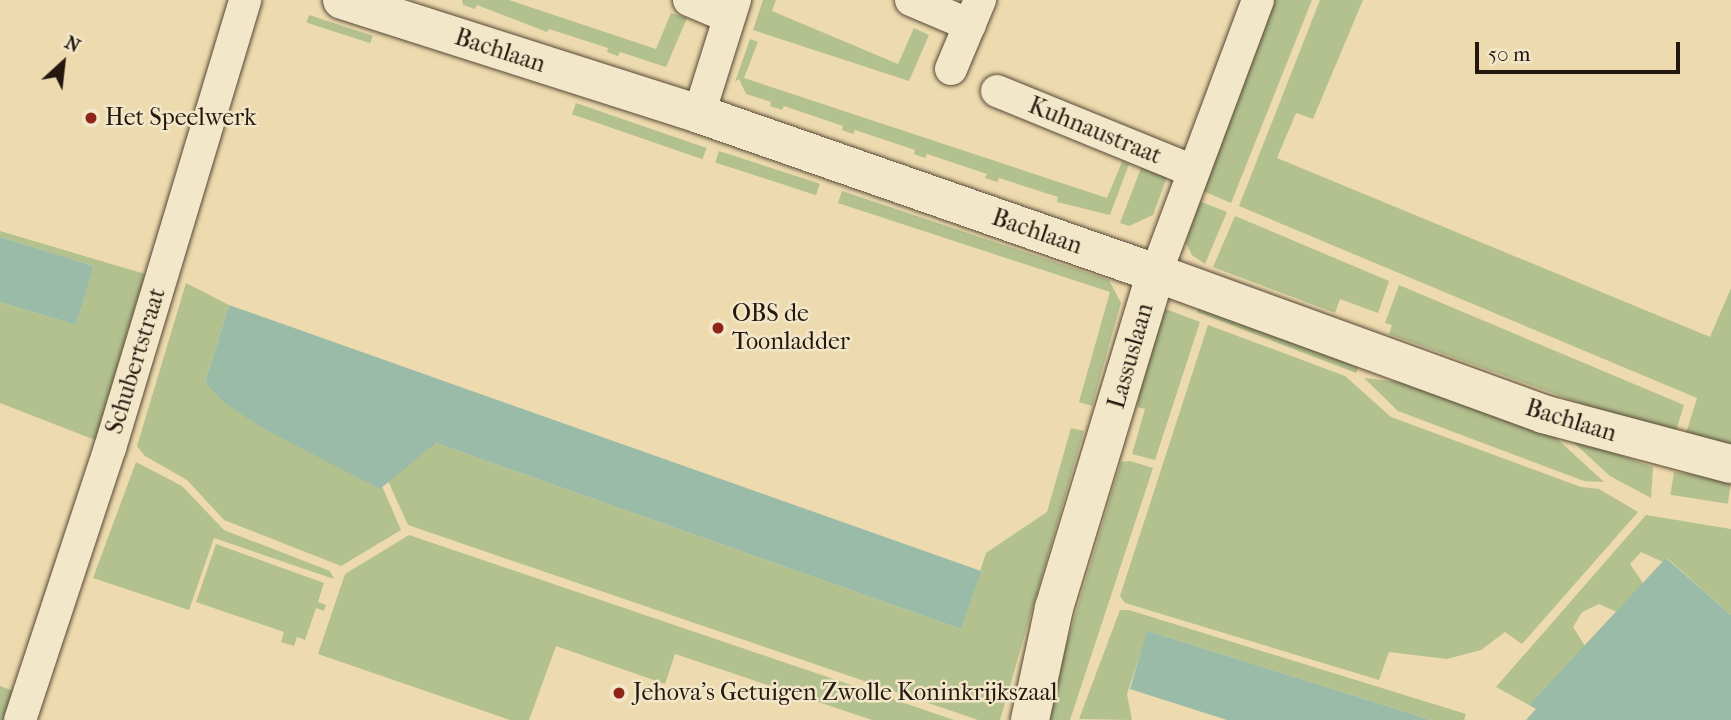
<!DOCTYPE html>
<html>
<head>
<meta charset="utf-8">
<style>
	body { margin:0 }
	#map { position:relative; width:1731px; height:720px; overflow:hidden; background:#eddaae; font-family:"IM FELL French Canon",serif }
	div>[style] { position:absolute }
	[style*='--x'] { left:calc(var(--x)*1px); top:calc(var(--y)*1px); width:calc(var(--w)*1px); rotate:calc(var(--a)*1deg) }
	.green>* { inset:0; background:#b3c18e; transform-origin:0 0 }
	.water>* { inset:0; background:#99bba8 }
	.roads { filter:drop-shadow(0 0 2px #564836) drop-shadow(0 0 2px #564836) }
	.minor>* { height:32px; margin:-16px; padding:0 16px; transform-origin:16px; border-radius:16px; background:#f3e7ca }
	.tertiary>* { height:38px; margin:-19px; padding:0 19px; transform-origin:19px; border-radius:19px; background:#f3e7ca }
	.dots>* { width:19px; height:19px; translate:-50% -50%; box-sizing:border-box; border:4px solid #f3e7ca; border-radius:50% }
	span { translate:-50% -50%; white-space:nowrap; text-align:center; line-height:1.15; -webkit-text-stroke:5px #f3e7ca; paint-order:stroke }
	.street-label { font-size:24px; color:#24180e }
	.poi-label { font-size:24px; color:#24180e }
	.left { translate:0 -50%; text-align:left }
	.north { position:absolute; left:28px; top:28px; width:70px; height:70px; -webkit-text-stroke:5px #f3e7ca; paint-order:stroke; rotate:27deg; font-size:19px; font-weight:700; line-height:28px; text-align:center; color:#24180e }
	.north::after { content:''; display:block; margin:auto; width:24px; height:32px; background:#24180e; clip-path:polygon(50% 0,100% 100%,50% 72%,0 100%) }
	.scale { position:absolute; left:1475px; top:42px; width:205px; height:32px; box-sizing:border-box; border:4px solid #24180e; border-top:0; padding-left:9px; font-size:21px; line-height:24px; white-space:nowrap; color:#24180e; -webkit-text-stroke:5px #f3e7ca; paint-order:stroke }
</style>
</head>
<body>
<div id="map">
	<div class="green">
		<div style="clip-path:polygon(462px 0,509px 0,656px 49px,671px 13px,687px 18px,666px 67px,620px 52px,618px 56px,607px 52px,608px 48px,549px 29px,547px 32px,477px 5px,475px 9px,463px 5px)"></div>
		<div style="clip-path:polygon(763px 0,776px 0,772px 11px,898px 64px,914px 28px,929px 35px,909px 81px,753px 30px)"></div>
		<div style="clip-path:polygon(1275px 0,1312px 0,1231px 203px,1203px 191px)"></div>
		<div style="clip-path:polygon(1320px 0,1363px 0,1313px 119px,1296px 113px,1277px 158px,1710px 337px,1731px 288px,1731px 448px,1684px 440px,1697px 398px,1239px 206px)"></div>
		<div style="left:309px;top:15px;width:67px;height:8px;rotate:18deg"></div>
		<div style="clip-path:polygon(750px 39px,758px 42px,744px 78px,1107px 198px,1122px 162px,1129px 164px,1110px 215px,1057px 202px,1058px 197px,999px 178px,997px 182px,985px 178px,987px 174px,927px 154px,925px 158px,914px 154px,915px 150px,855px 130px,853px 134px,842px 130px,843px 126px,784px 106px,782px 110px,770px 106px,771px 102px,746px 94px,739px 79px,735px 82px)"></div>
		<div style="left:576px;top:103px;width:138px;height:12px;rotate:19deg"></div>
		<div style="left:719px;top:151px;width:106px;height:12px;rotate:18deg"></div>
		<div style="clip-path:polygon(1141px 168px,1167px 177px,1153px 215px,1129px 226px,1120px 223px)"></div>
		<div style="clip-path:polygon(842px 191px,1109px 280px,1121px 303px,1092px 406px,1079px 402px,1110px 292px,838px 203px)"></div>
		<div style="clip-path:polygon(1199px 201px,1227px 212px,1205px 264px,1192px 255px,1186px 243px)"></div>
		<div style="clip-path:polygon(1235px 216px,1389px 281px,1378px 313px,1340px 299px,1335px 313px,1213px 267px)"></div>
		<div style="clip-path:polygon(0 231px,145px 274px,95px 440px,0 403px,0 302px,76px 325px,94px 266px,0 237px)"></div>
		<div style="clip-path:polygon(186px 283px,229px 305px,205px 383px,264px 429px,382px 486px,401px 530px,341px 566px,224px 520px,187px 480px,145px 456px,137px 446px)"></div>
		<div style="clip-path:polygon(1399px 285px,1684px 405px,1674px 437px,1389px 334px,1392px 325px,1385px 323px)"></div>
		<div style="clip-path:polygon(1201px 299px,1351px 355px,1348px 364px,1358px 368px,1356px 373px,1197px 312px)"></div>
		<div style="clip-path:polygon(1155px 305px,1200px 322px,1155px 460px,1132px 454px,1145px 409px,1137px 407px)"></div>
		<div style="clip-path:polygon(1208px 325px,1345px 376px,1391px 417px,1581px 487px,1599px 489px,1638px 512px,1522px 644px,1505px 632px,1481px 650px,1447px 659px,1389px 652px,1379px 680px,1125px 603px,1120px 596px)"></div>
		<div style="clip-path:polygon(1401px 374px,1553px 435px,1604px 482px,1584px 481px,1398px 411px,1364px 378px,1398px 382px)"></div>
		<div style="clip-path:polygon(1071px 428px,1084px 431px,1000px 720px,978px 720px,408px 525px,388px 481px,436px 443px,961px 629px,986px 553px,1047px 512px)"></div>
		<div style="clip-path:polygon(1579px 441px,1653px 467px,1651px 498px,1610px 476px,1574px 443px)"></div>
		<div style="clip-path:polygon(1130px 461px,1153px 468px,1070px 720px,1044px 720px,1121px 462px)"></div>
		<div style="clip-path:polygon(136px 462px,182px 486px,224px 530px,330px 571px,334px 579px,214px 538px,189px 610px,93px 578px)"></div>
		<div style="left:1674px;top:472px;width:58px;height:23px;rotate:9deg"></div>
		<div style="clip-path:polygon(1646px 515px,1731px 529px,1731px 615px,1667px 558px,1663px 562px,1641px 552px,1630px 564px,1643px 583px,1617px 612px,1599px 604px,1582px 612px,1573px 627px,1585px 646px,1529px 705px,1496px 687px)"></div>
		<div style="clip-path:polygon(409px 535px,954px 720px,872px 720px,675px 654px,665px 684px,556px 646px,529px 720px,510px 720px,318px 654px,345px 574px)"></div>
		<div style="clip-path:polygon(216px 544px,324px 583px,318px 602px,326px 605px,324px 611px,316px 608px,305px 640px,297px 637px,294px 646px,281px 642px,284px 632px,196px 602px)"></div>
		<div style="clip-path:polygon(1120px 610px,1129px 610px,1466px 714px,1464px 720px,1431px 720px,1148px 631px,1127px 694px,1132px 720px,1079px 719px)"></div>
		<div style="clip-path:polygon(0 686px,19px 693px,9px 720px,0 720px)"></div>
	</div>
	<div class="water">
		<div style="clip-path:polygon(0 237px,94px 266px,76px 325px,0 302px)"></div>
		<div style="clip-path:polygon(229px 305px,981px 571px,961px 629px,436px 443px,380px 489px,264px 429px,226px 404px,205px 383px)"></div>
		<div style="clip-path:polygon(1666px 558px,1731px 615px,1731px 720px,1526px 720px,1536px 709px,1529px 705px)"></div>
		<div style="clip-path:polygon(1147px 631px,1148px 631px,1431px 720px,1227px 720px,1130px 689px)"></div>
	</div>
	<div class="roads">
		<div class="minor">
			<div style="--x:689;--y:0;--w:43;--a:23"></div>
			<div style="--x:911;--y:0;--w:64;--a:23"></div>
			<div style="--x:951;--y:69;--w:75;--a:-67.2"></div>
			<div style="--x:997;--y:91;--w:212;--a:22.2"></div>
			<div style="--x:699;--y:114;--w:120;--a:-72.5"></div>
			<div style="--x:1156;--y:273;--w:291;--a:-69.5"></div>
			<div style="--x:20;--y:720;--w:287;--a:-71.7"></div>
			<div style="--x:110;--y:448;--w:468;--a:-73.2"></div>
		</div>
		<div class="tertiary">
			<div style="--x:342;--y:0;--w:375;--a:17.7"></div>
			<div style="--x:699;--y:114;--w:484;--a:19.2"></div>
			<div style="--x:1156;--y:273;--w:412;--a:20"></div>
			<div style="--x:1543;--y:414;--w:195;--a:14.9"></div>
			<div style="--x:1030;--y:720;--w:115;--a:-77.9"></div>
			<div style="--x:1054;--y:608;--w:350;--a:-73.1"></div>
		</div>
	</div>
	<div class="dots">
		<div style="left:91px;top:118px;background:#8f2418"></div>
		<div style="left:718px;top:328px;background:#8f2418"></div>
		<div style="left:619px;top:693px;background:#8f2418"></div>
	</div>
	<div class="street-label">
		<span style="left:500px;top:51px;rotate:18deg">Bachlaan</span>
		<span style="left:1095px;top:131px;rotate:22deg">Kuhnaustraat</span>
		<span style="left:1037px;top:232px;rotate:19deg">Bachlaan</span>
		<span style="left:1131px;top:356px;rotate:-74deg">Lassuslaan</span>
		<span style="left:136px;top:361px;rotate:-73deg">Schubertstraat</span>
		<span style="left:1571px;top:421px;rotate:17deg">Bachlaan</span>
	</div>
	<div class="poi-label">
		<span class="left" style="left:105px;top:118px">Het Speelwerk</span>
		<span class="left" style="left:732px;top:328px">OBS de<br>Toonladder</span>
		<span class="left" style="left:633px;top:693px">Jehova's Getuigen Zwolle Koninkrijkszaal</span>
	</div>
	<div class="north">N</div>
	<div class="scale">50 m</div>
</div>
</body>
</html>
